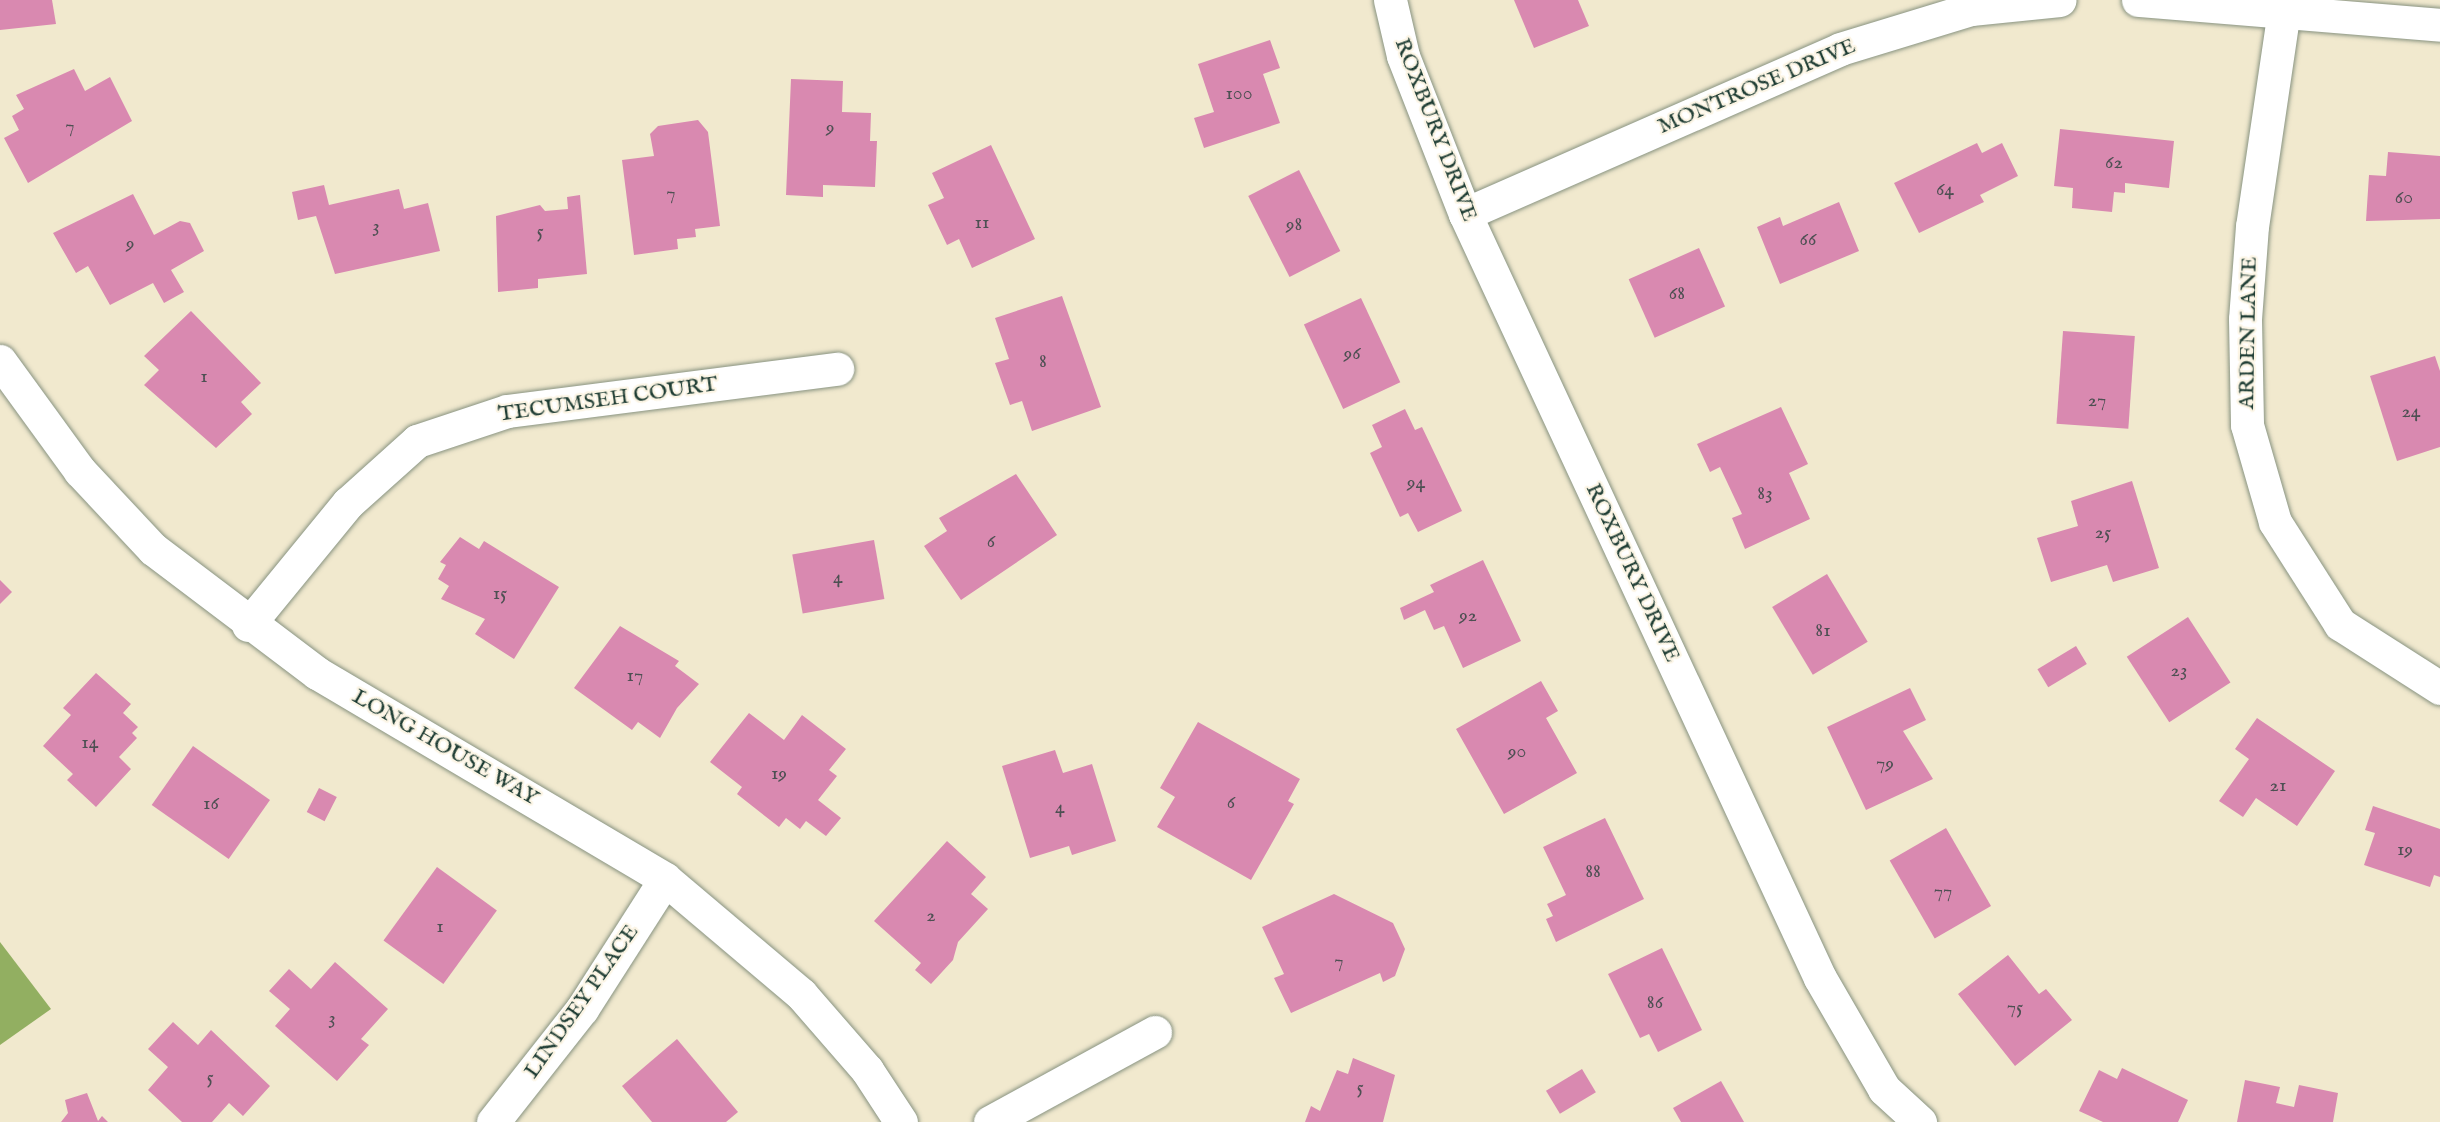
<!DOCTYPE html>
<html>
<head>
<meta charset="utf-8">
<style>
	body { margin:0 }
	#map { position:relative; width:2440px; height:1122px; overflow:hidden; background:#f1e9ce; font-family:"IM FELL English",serif }
	div>[style] { position:absolute }
	[style*='--x'] { left:calc(var(--x)*1px); top:calc(var(--y)*1px); width:calc(var(--w)*1px); rotate:calc(var(--a)*1deg) }
	.forest>* { inset:0; background:#92af61 }
	.building>* { inset:0; background:#d989b0; transform-origin:0 0 }
	.roads { filter:drop-shadow(0 0 2px #889381) drop-shadow(0 0 2px #889381) }
	.minor>* { height:33px; margin:-16.5px; padding:0 16.5px; transform-origin:16.5px; border-radius:16.5px; background:#fff }
	span { translate:-50% -50%; white-space:nowrap; text-align:center; line-height:1.15; -webkit-text-stroke:4.5px #fcf5e5; paint-order:stroke }
	.number-label { font-size:20px; color:#4e5053 }
	.number-label span { -webkit-text-stroke-width:0 }
	.street-label { font-size:22px; color:#1f3d34 }
</style>
</head>
<body>
<div id="map">
	<div class="forest">
		<div style="clip-path:polygon(0 942px,51px 1009px,0 1045px)"></div>
	</div>
	<div class="building">
		<div style="clip-path:polygon(0 0,52px 0,56px 24px,0 30px)"></div>
		<div style="clip-path:polygon(1514px 0,1578px 0,1589px 26px,1534px 48px)"></div>
		<div style="clip-path:polygon(1270px 40px,1280px 68px,1263px 74px,1280px 123px,1204px 148px,1194px 118px,1214px 112px,1198px 64px)"></div>
		<div style="clip-path:polygon(74px 69px,85px 91px,110px 77px,132px 121px,28px 183px,4px 138px,19px 130px,12px 116px,24px 109px,16px 95px)"></div>
		<div style="clip-path:polygon(791px 79px,843px 81px,842px 112px,871px 113px,870px 141px,877px 141px,875px 187px,823px 185px,823px 197px,786px 195px)"></div>
		<div style="clip-path:polygon(698px 120px,708px 132px,720px 226px,695px 229px,696px 237px,677px 239px,678px 249px,634px 255px,622px 160px,654px 156px,650px 134px,658px 126px)"></div>
		<div style="clip-path:polygon(2060px 129px,2174px 141px,2169px 188px,2125px 183px,2125px 193px,2114px 192px,2112px 212px,2072px 208px,2073px 188px,2054px 186px)"></div>
		<div style="clip-path:polygon(1977px 143px,1982px 153px,2002px 143px,2018px 176px,1980px 195px,1984px 202px,1919px 233px,1894px 183px)"></div>
		<div style="clip-path:polygon(991px 145px,1035px 239px,972px 268px,959px 239px,947px 245px,928px 205px,944px 198px,932px 173px)"></div>
		<div style="clip-path:polygon(2388px 152px,2440px 156px,2440px 219px,2366px 221px,2369px 175px,2386px 176px)"></div>
		<div style="left:1299px;top:170px;width:91px;height:57px;rotate:63deg"></div>
		<div style="clip-path:polygon(324px 185px,329px 205px,399px 189px,404px 209px,428px 203px,440px 251px,335px 274px,316px 216px,298px 220px,292px 192px)"></div>
		<div style="clip-path:polygon(133px 194px,154px 235px,180px 221px,190px 223px,204px 251px,171px 270px,184px 292px,164px 303px,153px 283px,110px 305px,88px 266px,76px 273px,53px 233px)"></div>
		<div style="clip-path:polygon(580px 195px,587px 274px,538px 279px,538px 288px,498px 292px,496px 216px,540px 205px,545px 211px,568px 209px,567px 197px)"></div>
		<div style="clip-path:polygon(1839px 202px,1859px 251px,1780px 284px,1757px 227px,1780px 217px,1783px 226px)"></div>
		<div style="left:1699px;top:248px;width:64px;height:77px;rotate:66deg"></div>
		<div style="clip-path:polygon(1062px 296px,1101px 407px,1032px 431px,1022px 401px,1010px 405px,995px 363px,1009px 359px,995px 318px)"></div>
		<div style="left:1361px;top:298px;width:93px;height:63px;rotate:65deg"></div>
		<div style="clip-path:polygon(191px 311px,261px 383px,241px 402px,252px 414px,216px 448px,144px 385px,159px 370px,144px 356px)"></div>
		<div style="left:2063px;top:331px;width:72px;height:93px;rotate:4deg"></div>
		<div style="clip-path:polygon(2435px 356px,2440px 371px,2440px 447px,2397px 461px,2370px 376px)"></div>
		<div style="clip-path:polygon(1781px 407px,1808px 464px,1789px 473px,1810px 519px,1745px 549px,1732px 518px,1742px 514px,1720px 467px,1710px 472px,1697px 444px)"></div>
		<div style="clip-path:polygon(1405px 409px,1415px 430px,1422px 427px,1462px 511px,1418px 532px,1408px 513px,1400px 517px,1370px 453px,1382px 447px,1372px 425px)"></div>
		<div style="clip-path:polygon(1016px 474px,1057px 535px,961px 600px,924px 546px,947px 531px,939px 518px)"></div>
		<div style="clip-path:polygon(2132px 481px,2159px 568px,2113px 582px,2107px 565px,2051px 582px,2037px 538px,2078px 526px,2071px 501px)"></div>
		<div style="clip-path:polygon(460px 537px,479px 549px,484px 541px,559px 587px,514px 659px,475px 634px,485px 619px,441px 599px,449px 586px,438px 579px,446px 565px,440px 562px)"></div>
		<div style="left:874px;top:540px;width:60px;height:83px;rotate:80deg"></div>
		<div style="clip-path:polygon(1483px 560px,1521px 641px,1463px 668px,1444px 626px,1434px 630px,1425px 610px,1404px 620px,1400px 608px,1434px 592px,1430px 585px)"></div>
		<div style="left:1827px;top:574px;width:79px;height:64px;rotate:59deg"></div>
		<div style="clip-path:polygon(0 580px,12px 592px,0 604px)"></div>
		<div style="left:2188px;top:617px;width:78px;height:73px;rotate:57deg"></div>
		<div style="clip-path:polygon(620px 626px,679px 661px,675px 666px,699px 684px,677px 708px,660px 738px,638px 722px,632px 730px,574px 688px)"></div>
		<div style="left:2076px;top:646px;width:21px;height:45px;rotate:59deg"></div>
		<div style="clip-path:polygon(96px 673px,131px 704px,123px 713px,138px 727px,132px 733px,137px 738px,119px 757px,131px 769px,96px 807px,67px 780px,73px 774px,43px 746px,71px 715px,63px 708px)"></div>
		<div style="clip-path:polygon(1541px 681px,1558px 711px,1546px 718px,1577px 773px,1504px 814px,1456px 729px)"></div>
		<div style="clip-path:polygon(1910px 688px,1926px 720px,1903px 731px,1933px 779px,1866px 810px,1827px 727px)"></div>
		<div style="clip-path:polygon(749px 713px,784px 740px,802px 715px,846px 749px,829px 770px,837px 776px,818px 800px,841px 818px,826px 836px,806px 821px,800px 829px,786px 818px,779px 827px,737px 794px,742px 787px,710px 762px)"></div>
		<div style="clip-path:polygon(2257px 718px,2335px 771px,2297px 826px,2256px 798px,2243px 817px,2219px 801px,2249px 759px,2235px 749px)"></div>
		<div style="clip-path:polygon(1198px 722px,1300px 779px,1288px 801px,1294px 804px,1251px 880px,1157px 827px,1175px 797px,1160px 788px)"></div>
		<div style="left:193px;top:746px;width:94px;height:72px;rotate:35deg"></div>
		<div style="clip-path:polygon(1055px 750px,1063px 773px,1092px 764px,1116px 841px,1072px 855px,1069px 846px,1030px 858px,1002px 766px)"></div>
		<div style="left:319px;top:788px;width:20px;height:27px;rotate:27deg"></div>
		<div style="clip-path:polygon(2373px 806px,2440px 829px,2440px 877px,2434px 875px,2430px 887px,2364px 865px,2375px 833px,2365px 830px)"></div>
		<div style="clip-path:polygon(1605px 818px,1644px 899px,1556px 942px,1546px 919px,1553px 916px,1547px 904px,1566px 895px,1543px 847px)"></div>
		<div style="left:1946px;top:828px;width:90px;height:65px;rotate:60deg"></div>
		<div style="clip-path:polygon(947px 841px,986px 877px,971px 894px,988px 909px,958px 942px,953px 960px,931px 984px,915px 970px,921px 963px,874px 921px)"></div>
		<div style="left:437px;top:867px;width:74px;height:91px;rotate:36deg"></div>
		<div style="clip-path:polygon(1334px 894px,1393px 923px,1405px 949px,1395px 976px,1383px 982px,1380px 973px,1291px 1013px,1274px 978px,1284px 974px,1262px 927px)"></div>
		<div style="clip-path:polygon(1662px 948px,1702px 1030px,1658px 1052px,1649px 1034px,1640px 1038px,1608px 974px)"></div>
		<div style="clip-path:polygon(2008px 955px,2039px 994px,2046px 989px,2072px 1020px,2015px 1066px,1958px 994px)"></div>
		<div style="clip-path:polygon(335px 962px,388px 1009px,361px 1039px,369px 1045px,337px 1081px,275px 1026px,290px 1009px,269px 991px,289px 969px,311px 989px)"></div>
		<div style="clip-path:polygon(173px 1022px,198px 1045px,211px 1030px,270px 1086px,243px 1116px,229px 1103px,212px 1122px,182px 1122px,148px 1090px,168px 1067px,148px 1049px)"></div>
		<div style="clip-path:polygon(677px 1039px,738px 1112px,726px 1122px,652px 1122px,622px 1086px)"></div>
		<div style="clip-path:polygon(1353px 1058px,1395px 1075px,1383px 1122px,1305px 1122px,1311px 1106px,1320px 1111px,1337px 1070px,1348px 1074px)"></div>
		<div style="clip-path:polygon(2122px 1068px,2188px 1100px,2178px 1122px,2103px 1122px,2079px 1111px,2099px 1070px,2117px 1079px)"></div>
		<div style="left:1582px;top:1069px;width:27px;height:42px;rotate:59deg"></div>
		<div style="clip-path:polygon(2245px 1080px,2280px 1087px,2276px 1103px,2294px 1107px,2299px 1085px,2338px 1093px,2333px 1122px,2237px 1122px)"></div>
		<div style="clip-path:polygon(1721px 1081px,1744px 1122px,1681px 1122px,1673px 1108px)"></div>
		<div style="clip-path:polygon(87px 1093px,98px 1121px,102px 1116px,108px 1122px,61px 1122px,68px 1113px,65px 1100px)"></div>
	</div>
	<div class="roads">
		<div class="minor">
			<div style="--x:1390;--y:0;--w:57;--a:76.9"></div>
			<div style="--x:1403;--y:56;--w:170;--a:68.6"></div>
			<div style="--x:1465;--y:214;--w:842;--a:65.08"></div>
			<div style="--x:1820;--y:978;--w:128;--a:60"></div>
			<div style="--x:1884;--y:1089;--w:49;--a:42.5"></div>
			<div style="--x:2138;--y:0;--w:303;--a:4.7"></div>
			<div style="--x:2284;--y:10;--w:218;--a:98.4"></div>
			<div style="--x:2252;--y:226;--w:93;--a:94.3"></div>
			<div style="--x:2245;--y:319;--w:106;--a:88.9"></div>
			<div style="--x:2247;--y:425;--w:101;--a:73.9"></div>
			<div style="--x:2275;--y:522;--w:121;--a:57.5"></div>
			<div style="--x:2340;--y:624;--w:119;--a:32.6"></div>
			<div style="--x:1465;--y:214;--w:410;--a:-23.7"></div>
			<div style="--x:1840;--y:49;--w:137;--a:-17"></div>
			<div style="--x:1971;--y:9;--w:89;--a:-5.8"></div>
			<div style="--x:0;--y:361;--w:136;--a:54"></div>
			<div style="--x:80;--y:471;--w:107;--a:46.9"></div>
			<div style="--x:153;--y:549;--w:206;--a:37.1"></div>
			<div style="--x:317;--y:673;--w:404;--a:30.6"></div>
			<div style="--x:665;--y:879;--w:178;--a:40.2"></div>
			<div style="--x:801;--y:994;--w:101;--a:49"></div>
			<div style="--x:867;--y:1070;--w:62;--a:56.8"></div>
			<div style="--x:248;--y:625;--w:158;--a:-50.7"></div>
			<div style="--x:348;--y:503;--w:93;--a:-41.9"></div>
			<div style="--x:417;--y:441;--w:95;--a:-18.4"></div>
			<div style="--x:507;--y:411;--w:333;--a:-7.3"></div>
			<div style="--x:493;--y:1122;--w:144;--a:-51.8"></div>
			<div style="--x:582;--y:1009;--w:154;--a:-57.4"></div>
			<div style="--x:990;--y:1122;--w:188;--a:-28.6"></div>
		</div>
	</div>
	<div class="number-label">
		<span style="left:1239px;top:93px">100</span>
		<span style="left:70px;top:126px">7</span>
		<span style="left:830px;top:127px">9</span>
		<span style="left:2114px;top:162px">62</span>
		<span style="left:1945px;top:189px">64</span>
		<span style="left:671px;top:193px">7</span>
		<span style="left:2404px;top:197px">60</span>
		<span style="left:982px;top:222px">11</span>
		<span style="left:1294px;top:224px">98</span>
		<span style="left:376px;top:226px">3</span>
		<span style="left:540px;top:231px">5</span>
		<span style="left:1808px;top:239px">66</span>
		<span style="left:130px;top:243px">9</span>
		<span style="left:1677px;top:293px">68</span>
		<span style="left:1352px;top:353px">96</span>
		<span style="left:1043px;top:361px">8</span>
		<span style="left:204px;top:376px">1</span>
		<span style="left:2097px;top:400px">27</span>
		<span style="left:2411px;top:411px">24</span>
		<span style="left:1416px;top:482px">94</span>
		<span style="left:1765px;top:493px">83</span>
		<span style="left:2103px;top:532px">25</span>
		<span style="left:991px;top:541px">6</span>
		<span style="left:838px;top:577px">4</span>
		<span style="left:500px;top:593px">15</span>
		<span style="left:1468px;top:615px">92</span>
		<span style="left:1823px;top:630px">81</span>
		<span style="left:2179px;top:670px">23</span>
		<span style="left:635px;top:675px">17</span>
		<span style="left:90px;top:742px">14</span>
		<span style="left:1517px;top:751px">90</span>
		<span style="left:1885px;top:763px">79</span>
		<span style="left:779px;top:773px">19</span>
		<span style="left:2278px;top:785px">21</span>
		<span style="left:1231px;top:802px">6</span>
		<span style="left:211px;top:803px">16</span>
		<span style="left:1060px;top:807px">4</span>
		<span style="left:2405px;top:849px">19</span>
		<span style="left:1593px;top:871px">88</span>
		<span style="left:1943px;top:891px">77</span>
		<span style="left:931px;top:915px">2</span>
		<span style="left:440px;top:926px">1</span>
		<span style="left:1339px;top:961px">7</span>
		<span style="left:1655px;top:1002px">86</span>
		<span style="left:2015px;top:1007px">75</span>
		<span style="left:332px;top:1018px">3</span>
		<span style="left:210px;top:1077px">5</span>
		<span style="left:1360px;top:1087px">5</span>
	</div>
	<div class="street-label">
		<span style="left:1757px;top:87px;rotate:-23deg">MONTROSE DRIVE</span>
		<span style="left:1435px;top:130px;rotate:69deg">ROXBURY DRIVE</span>
		<span style="left:2249px;top:333px;rotate:-89deg">ARDEN LANE</span>
		<span style="left:608px;top:400px;rotate:-8deg">TECUMSEH COURT</span>
		<span style="left:1632px;top:573px;rotate:65deg">ROXBURY DRIVE</span>
		<span style="left:445px;top:748px;rotate:30deg">LONG HOUSE WAY</span>
		<span style="left:582px;top:1002px;rotate:-55deg">LINDSEY PLACE</span>
	</div>
</div>
</body>
</html>
